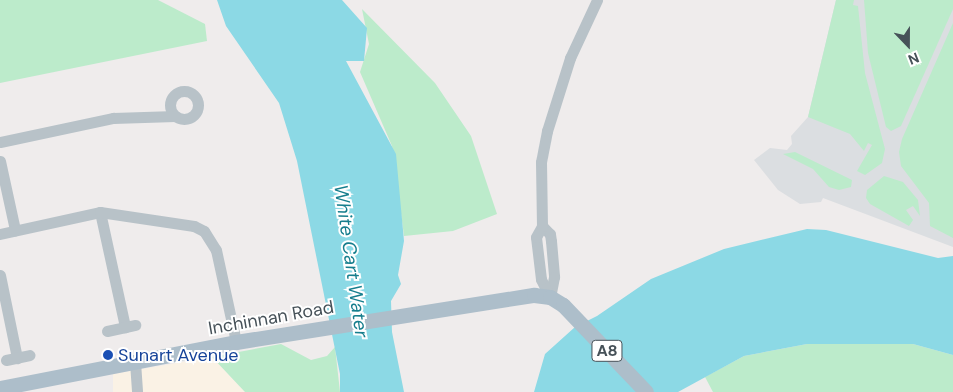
<!DOCTYPE html>
<html>
<head>
<meta charset="utf-8">
<style>
	body { margin:0 }
	#map { position:relative; width:953px; height:392px; overflow:hidden; background:#efecec; font-family:"DM Sans",sans-serif }
	div>[style] { position:absolute }
	[style*='--x'] { left:calc(var(--x)*1px); top:calc(var(--y)*1px); width:calc(var(--w)*1px); rotate:calc(var(--a)*1deg) }
	.commercial>* { inset:0; background:#faf2e5 }
	.airport>* { inset:0; background:#dbdee1 }
	.green>* { inset:0; background:#bcebcb }
	.water>* { inset:0; background:#8cd9e5 }
	.minor>* { height:11px; margin:-5.5px; padding:0 5.5px; transform-origin:5.5px; border-radius:5.5px; background:#b8c2c8 }
	.minor>.ring { margin:-5.5px; padding:0; box-sizing:content-box; background:none; border:11px solid #b8c2c8; border-radius:50% }
	.major>* { height:15px; margin:-7.5px; padding:0 7.5px; transform-origin:7.5px; border-radius:7.5px; background:#adbeca }
	.dots>* { width:14px; height:14px; translate:-50% -50%; box-sizing:border-box; border:2px solid #fff; border-radius:50% }
	span { translate:-50% -50%; white-space:nowrap; text-align:center; line-height:1.15; -webkit-text-stroke:4px #fff; paint-order:stroke }
	.shield-label span { padding:1px 4px; background:#fff; border:1px solid; border-radius:4px; -webkit-text-stroke-width:0 }
	.shield-label { font-size:16px; color:#465158; font-weight:700 }
	.street-label { font-size:18px; color:#465158 }
	.transit-label { font-size:18px; color:#164399 }
	.left { translate:0 -50%; text-align:left }
	.water-label { font-size:19px; color:#167e8d; font-style:italic }
	.north { position:absolute; left:883px; top:20px; width:50px; height:50px; -webkit-text-stroke:4px #fff; paint-order:stroke; rotate:158deg; font-size:14px; font-weight:700; line-height:20px; text-align:center; color:#465158 }
	.north::after { content:''; display:block; margin:auto; width:18px; height:22px; background:#465158; clip-path:polygon(50% 0,100% 100%,50% 72%,0 100%) }
</style>
</head>
<body>
<div id="map">
	<div class="commercial">
		<div style="clip-path:polygon(212px 357px,245px 392px,113px 392px,113px 374px)"></div>
	</div>
	<div class="airport">
		<div style="clip-path:polygon(836px 0,953px 0,953px 247px,823px 198px,821px 202px,800px 204px,778px 190px,754px 160px,770px 148px,787px 150px,792px 144px,791px 136px,808px 117px)"></div>
	</div>
	<div class="green">
		<div style="clip-path:polygon(0 0,158px 0,205px 24px,207px 41px,0 83px)"></div>
		<div style="clip-path:polygon(836px 0,854px 0,853px 5px,858px 6px,865px 73px,885px 149px,882px 163px,865px 175px,857px 171px,872px 145px,868px 143px,864px 151px,850px 134px,808px 117px)"></div>
		<div style="clip-path:polygon(864px 0,953px 0,953px 9px,901px 126px,891px 131px,886px 127px,868px 53px)"></div>
		<div style="clip-path:polygon(362px 9px,435px 83px,471px 136px,497px 214px,453px 231px,404px 236px,392px 146px,360px 72px,369px 44px)"></div>
		<div style="clip-path:polygon(953px 23px,953px 238px,930px 226px,929px 203px,901px 166px,899px 152px,902px 139px)"></div>
		<div style="clip-path:polygon(795px 152px,852px 180px,851px 187px,839px 190px,829px 187px,813px 169px,783px 154px)"></div>
		<div style="clip-path:polygon(884px 176px,903px 182px,918px 200px,920px 216px,913px 206px,906px 210px,913px 220px,909px 226px,870px 204px,866px 198px,867px 190px)"></div>
		<div style="clip-path:polygon(871px 342px,913px 344px,953px 355px,953px 392px,713px 392px,705px 377px,744px 356px,807px 344px)"></div>
		<div style="clip-path:polygon(281px 344px,311px 360px,327px 356px,335px 347px,340px 392px,245px 392px,212px 357px)"></div>
	</div>
	<div class="water">
		<div style="clip-path:polygon(217px 0,342px 0,367px 28px,364px 61px,346px 61px,396px 154px,404px 241px,398px 275px,401px 284px,391px 301px,392px 332px,404px 392px,340px 392px,340px 374px,297px 161px,279px 103px,226px 26px)"></div>
		<div style="clip-path:polygon(807px 229px,826px 230px,938px 258px,953px 256px,953px 355px,913px 344px,807px 344px,744px 356px,678px 392px,534px 392px,545px 354px,575px 327px,597px 316px,651px 279px,724px 249px)"></div>
	</div>
	<div class="minor">
		<div class="ring" style="left:170px;top:91px;width:17px;height:17px"></div>
		<div style="--x:0;--y:142;--w:116;--a:-12"></div>
		<div style="--x:113;--y:118;--w:62;--a:-1.8"></div>
		<div style="--x:0;--y:161;--w:71;--a:77.7"></div>
		<div style="--x:100;--y:212;--w:118;--a:77.7"></div>
		<div style="--x:542;--y:226;--w:11;--a:45"></div>
		<div style="--x:550;--y:234;--w:7;--a:82"></div>
		<div style="--x:551;--y:241;--w:36;--a:85"></div>
		<div style="--x:554;--y:277;--w:20;--a:101"></div>
		<div style="--x:0;--y:234;--w:102;--a:-12.4"></div>
		<div style="--x:100;--y:212;--w:95;--a:8.5"></div>
		<div style="--x:194;--y:226;--w:11;--a:27"></div>
		<div style="--x:204;--y:231;--w:22;--a:58"></div>
		<div style="--x:216;--y:250;--w:94;--a:77.7"></div>
		<div style="--x:0;--y:275;--w:85;--a:78.4"></div>
		<div style="--x:550;--y:297;--w:20;--a:-117"></div>
		<div style="--x:541;--y:279;--w:42;--a:-96.8"></div>
		<div style="--x:536;--y:237;--w:13;--a:-61"></div>
		<div style="--x:542;--y:226;--w:64;--a:-90.9"></div>
		<div style="--x:541;--y:162;--w:32;--a:-79"></div>
		<div style="--x:547;--y:131;--w:77;--a:-72.5"></div>
		<div style="--x:570;--y:58;--w:64;--a:-65"></div>
		<div style="--x:107;--y:331;--w:29;--a:-12"></div>
		<div style="--x:6;--y:360;--w:24;--a:-12"></div>
		<div style="--x:135;--y:362;--w:30;--a:86"></div>
	</div>
	<div class="major">
		<div style="--x:0;--y:388;--w:240;--a:-11"></div>
		<div style="--x:236;--y:342;--w:302;--a:-9"></div>
		<div style="--x:534;--y:295;--w:16;--a:7"></div>
		<div style="--x:550;--y:297;--w:15;--a:32"></div>
		<div style="--x:563;--y:305;--w:120;--a:46.3"></div>
	</div>
	<div class="dots">
		<div style="left:108px;top:355px;background:#1a4fb4"></div>
	</div>
	<div class="shield-label">
		<span style="left:607px;top:351px">A8</span>
	</div>
	<div class="street-label">
		<span style="left:271px;top:318px;rotate:-10deg">Inchinnan Road</span>
	</div>
	<div class="transit-label">
		<span class="left" style="left:118px;top:355px">Sunart Avenue</span>
	</div>
	<div class="water-label">
		<span style="left:351px;top:261px;rotate:82deg">White Cart Water</span>
	</div>
	<div class="north">N</div>
</div>
</body>
</html>
